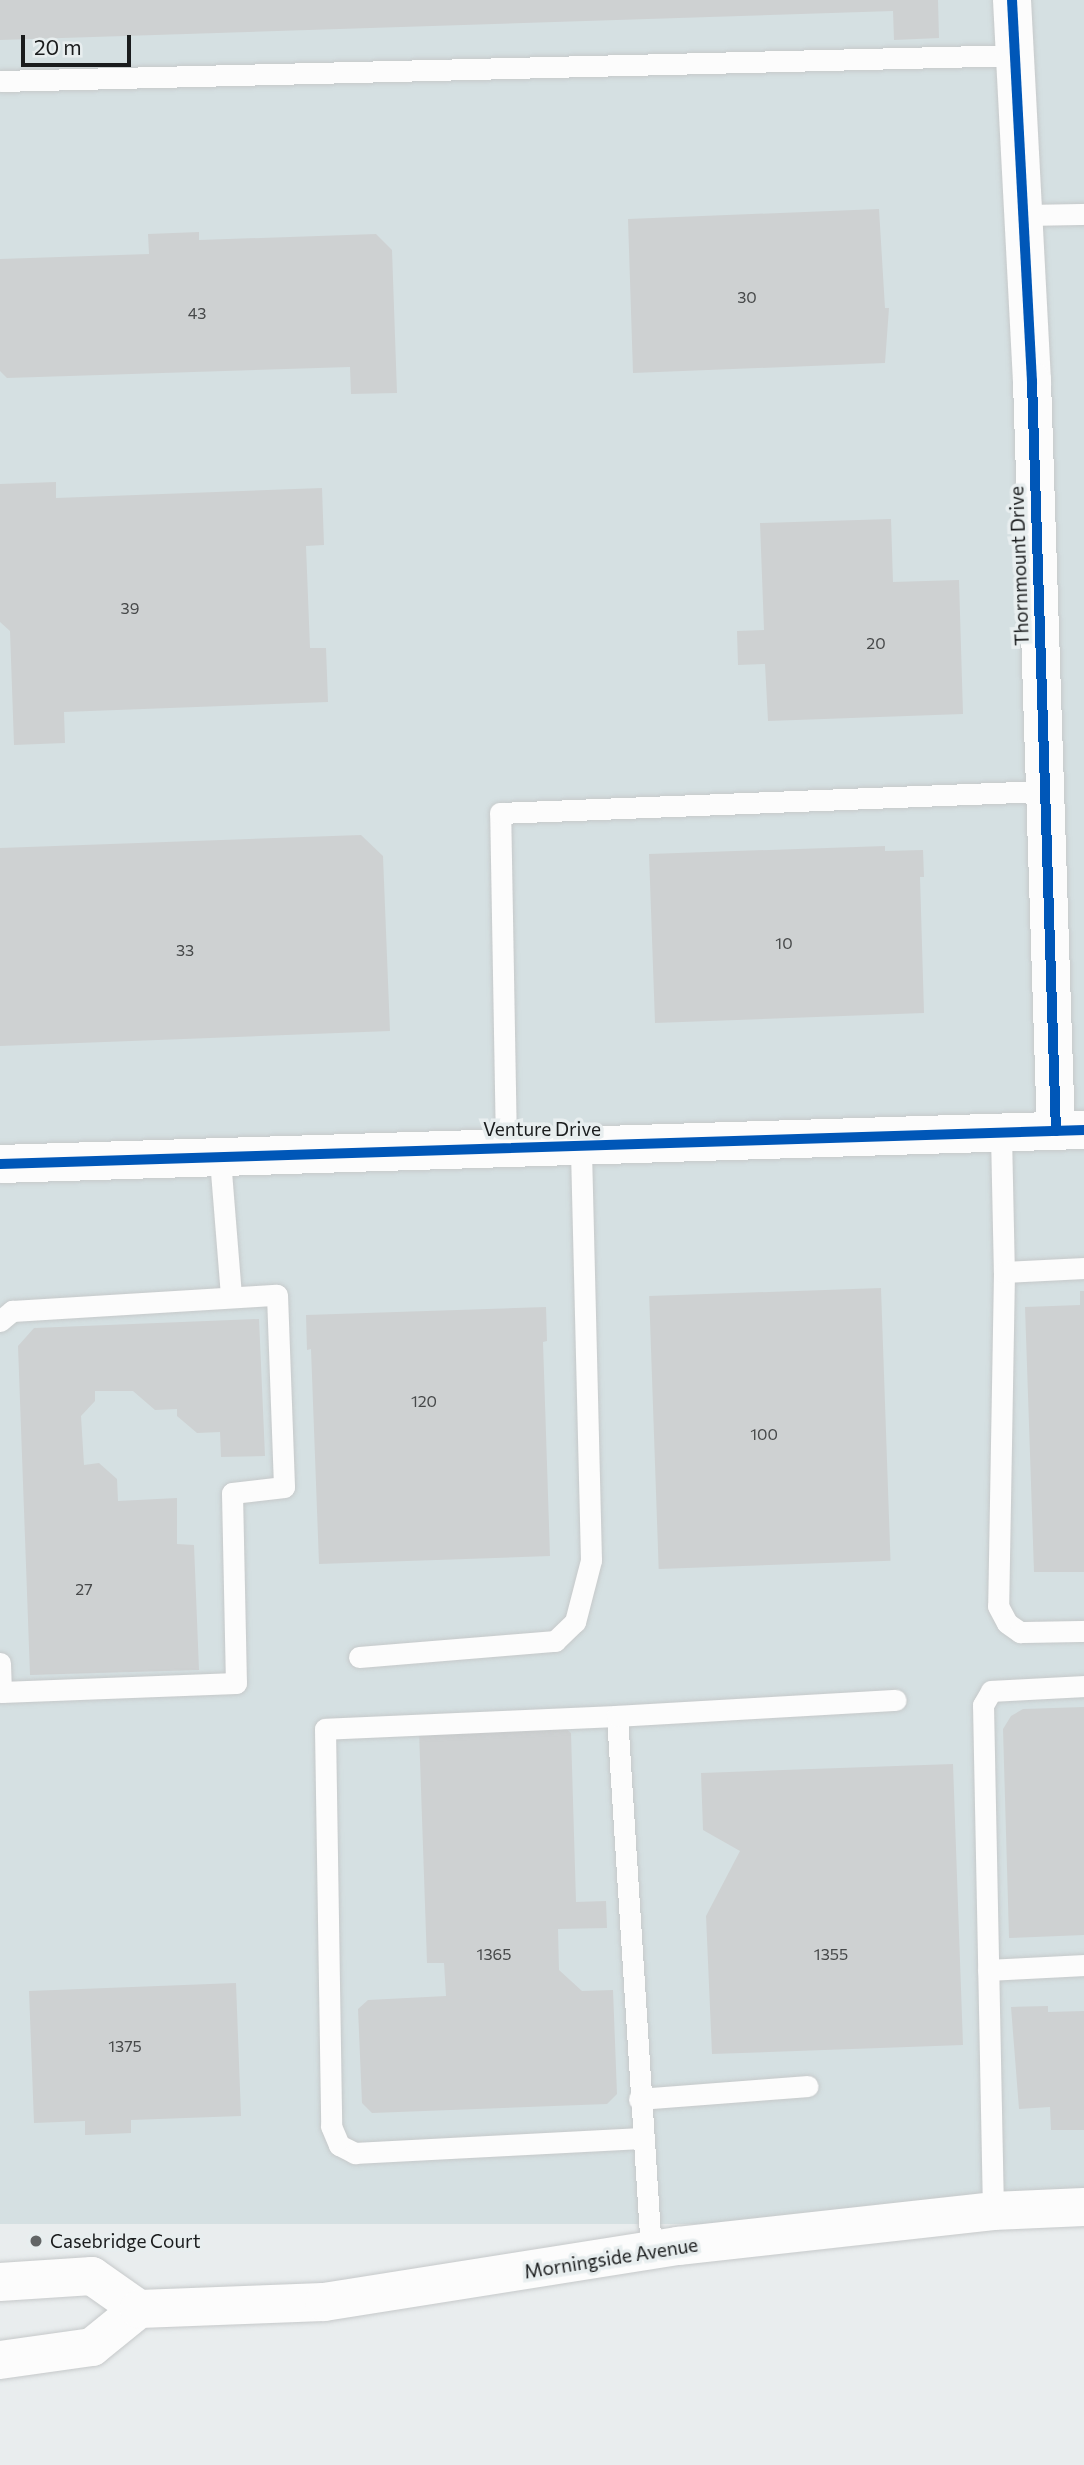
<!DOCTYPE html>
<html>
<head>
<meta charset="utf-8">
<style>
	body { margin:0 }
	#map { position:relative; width:1084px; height:2465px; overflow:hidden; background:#e9edee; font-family:Commissioner,sans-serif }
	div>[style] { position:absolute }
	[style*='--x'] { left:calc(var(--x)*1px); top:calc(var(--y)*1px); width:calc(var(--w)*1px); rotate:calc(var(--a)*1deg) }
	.built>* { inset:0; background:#d5e0e2; transform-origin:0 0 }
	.building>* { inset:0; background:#ced1d2; transform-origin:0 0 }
	.roads { filter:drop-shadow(0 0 2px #c6c9ca) drop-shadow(0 0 2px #c6c9ca) }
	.lane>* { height:21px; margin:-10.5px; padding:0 10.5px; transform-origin:10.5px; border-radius:10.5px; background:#fcfcfc }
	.street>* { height:38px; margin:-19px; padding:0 19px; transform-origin:19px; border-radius:19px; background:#fcfcfc }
	.secondary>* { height:38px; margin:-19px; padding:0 19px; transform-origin:19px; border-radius:19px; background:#fcfcfc }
	.cycleway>* { height:10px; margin:-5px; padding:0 5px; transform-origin:5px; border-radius:5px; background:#0057b8 }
	.dots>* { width:19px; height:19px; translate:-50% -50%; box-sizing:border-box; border:4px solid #e8eeef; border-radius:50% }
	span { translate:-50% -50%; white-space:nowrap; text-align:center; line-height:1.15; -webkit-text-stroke:7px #e8eeef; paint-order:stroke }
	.number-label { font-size:16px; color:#47494a }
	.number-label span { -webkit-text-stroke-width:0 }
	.street-label { font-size:19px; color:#1a1c1d }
	.poi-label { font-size:19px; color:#1a1c1d }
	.left { translate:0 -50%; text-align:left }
	.scale { position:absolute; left:21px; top:35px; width:110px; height:32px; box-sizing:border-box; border:4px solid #1a1c1d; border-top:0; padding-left:9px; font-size:21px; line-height:24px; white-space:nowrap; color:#1a1c1d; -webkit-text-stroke:5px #e8eeef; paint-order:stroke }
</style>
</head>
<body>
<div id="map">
	<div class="built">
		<div style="left:0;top:0;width:1084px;height:2224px"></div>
	</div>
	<div class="building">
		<div style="clip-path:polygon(0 0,938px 0,939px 38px,894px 40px,893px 11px,0 40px)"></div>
		<div style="clip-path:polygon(879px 209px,885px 308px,889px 308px,885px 363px,633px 373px,628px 219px)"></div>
		<div style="clip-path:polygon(199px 232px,199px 240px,376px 234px,392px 250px,397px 393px,351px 394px,350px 367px,7px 378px,0 371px,0 259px,149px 254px,148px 234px)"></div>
		<div style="clip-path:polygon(56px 482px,56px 498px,322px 488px,324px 545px,306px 546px,310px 648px,326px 648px,328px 702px,64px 712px,65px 743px,14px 745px,10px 631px,0 622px,0 484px)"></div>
		<div style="clip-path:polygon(891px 519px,893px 582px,959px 580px,963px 714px,768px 721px,765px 664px,738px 665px,737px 631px,764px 630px,760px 523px)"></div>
		<div style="clip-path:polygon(361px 835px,383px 856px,390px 1031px,0 1046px,0 848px)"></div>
		<div style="clip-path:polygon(885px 846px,885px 851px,923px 850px,924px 877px,920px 877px,924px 1013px,655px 1023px,649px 854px)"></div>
		<div style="left:881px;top:1288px;width:273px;height:232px;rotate:88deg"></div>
		<div style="clip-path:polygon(1080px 1291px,1084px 1291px,1084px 1572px,1034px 1572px,1025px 1307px,1080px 1305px)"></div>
		<div style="clip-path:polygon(546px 1307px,547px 1341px,543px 1342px,550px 1556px,319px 1564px,311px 1349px,307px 1350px,306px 1315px)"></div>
		<div style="clip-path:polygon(259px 1319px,265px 1456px,221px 1457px,220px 1432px,197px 1433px,177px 1416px,177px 1409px,155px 1410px,133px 1391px,95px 1391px,95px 1401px,81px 1416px,84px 1465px,99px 1463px,117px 1479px,118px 1501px,177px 1498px,177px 1544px,194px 1545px,199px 1670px,30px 1675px,18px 1346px,34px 1328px)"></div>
		<div style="clip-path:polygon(1084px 1707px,1084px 1935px,1009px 1938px,1003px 1729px,1011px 1716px,1023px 1709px)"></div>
		<div style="clip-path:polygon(563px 1726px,571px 1733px,576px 1902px,606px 1901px,607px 1928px,558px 1929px,559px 1970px,582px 1991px,613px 1990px,617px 2094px,607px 2104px,372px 2113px,362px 2103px,358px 2009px,368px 2000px,446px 1996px,444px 1963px,427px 1963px,419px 1731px)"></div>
		<div style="clip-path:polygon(953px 1764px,963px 2045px,712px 2054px,706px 1916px,740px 1851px,703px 1830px,701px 1773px)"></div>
		<div style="clip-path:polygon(236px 1983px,241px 2116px,131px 2120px,131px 2133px,85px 2135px,85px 2121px,34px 2123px,29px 1991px)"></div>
		<div style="clip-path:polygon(1048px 2006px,1048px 2012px,1084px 2011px,1084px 2130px,1051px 2130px,1050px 2107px,1019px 2109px,1011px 2007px)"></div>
	</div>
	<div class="roads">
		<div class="lane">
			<div style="--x:0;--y:81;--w:1017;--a:-1.46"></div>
			<div style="--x:1022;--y:215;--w:62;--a:-0.9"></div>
			<div style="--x:1001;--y:1134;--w:138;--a:88.8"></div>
			<div style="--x:1004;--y:1272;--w:334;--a:91"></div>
			<div style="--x:998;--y:1606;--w:19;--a:62"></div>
			<div style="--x:1007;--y:1623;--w:16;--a:35"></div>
			<div style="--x:1020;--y:1632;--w:64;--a:-0.9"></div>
			<div style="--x:506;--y:1146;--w:333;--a:-91"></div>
			<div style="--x:500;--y:813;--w:543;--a:-2.32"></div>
			<div style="--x:220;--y:1159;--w:138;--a:85.4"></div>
			<div style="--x:1004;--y:1272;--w:80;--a:-2.9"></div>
			<div style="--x:0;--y:1321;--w:16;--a:-40"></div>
			<div style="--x:12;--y:1311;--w:265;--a:-3.5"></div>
			<div style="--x:277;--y:1295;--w:192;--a:87.9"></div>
			<div style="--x:284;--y:1487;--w:52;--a:173.4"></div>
			<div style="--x:232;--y:1493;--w:190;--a:88.8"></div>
			<div style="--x:236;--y:1683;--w:235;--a:177.8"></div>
			<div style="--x:1;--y:1692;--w:29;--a:-92"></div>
			<div style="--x:359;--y:1657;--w:197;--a:-4.7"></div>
			<div style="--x:555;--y:1641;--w:28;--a:-44"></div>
			<div style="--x:575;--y:1622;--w:64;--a:-75.5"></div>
			<div style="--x:591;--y:1560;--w:413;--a:-91.4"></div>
			<div style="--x:617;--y:1716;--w:292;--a:177.5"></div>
			<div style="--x:325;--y:1729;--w:397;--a:89.1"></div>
			<div style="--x:331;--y:2126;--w:21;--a:67"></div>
			<div style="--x:339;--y:2145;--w:18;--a:27"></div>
			<div style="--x:355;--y:2153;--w:286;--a:-3"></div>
			<div style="--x:988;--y:1970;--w:96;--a:-3"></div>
			<div style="--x:639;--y:2099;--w:169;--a:-4.4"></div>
			<div style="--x:993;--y:2211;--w:506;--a:-91.13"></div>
			<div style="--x:983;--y:1705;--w:16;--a:-60"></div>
			<div style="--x:991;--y:1691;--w:93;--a:-3.1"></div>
			<div style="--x:651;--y:2251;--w:536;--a:-93.64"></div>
			<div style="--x:617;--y:1716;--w:279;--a:-3.3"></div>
		</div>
		<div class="street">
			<div style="--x:1012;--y:0;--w:382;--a:87"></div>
			<div style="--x:1032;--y:381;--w:750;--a:88.17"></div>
			<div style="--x:0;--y:1164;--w:1085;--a:-1.8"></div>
		</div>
		<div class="secondary">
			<div style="--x:0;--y:2282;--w:92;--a:-3.7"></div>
			<div style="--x:92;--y:2276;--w:57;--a:35.1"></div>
			<div style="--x:0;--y:2360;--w:93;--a:-8"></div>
			<div style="--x:92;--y:2347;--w:60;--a:-39"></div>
			<div style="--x:139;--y:2309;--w:185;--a:-2.2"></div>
			<div style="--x:324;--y:2302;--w:358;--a:-9"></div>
			<div style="--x:678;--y:2246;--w:317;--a:-6.3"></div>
			<div style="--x:993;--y:2211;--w:91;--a:-2.5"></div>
		</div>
	</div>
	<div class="cycleway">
		<div style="--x:1012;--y:0;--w:382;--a:87"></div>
		<div style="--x:1032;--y:381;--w:750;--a:88.17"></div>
		<div style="--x:0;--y:1164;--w:1085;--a:-1.8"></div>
	</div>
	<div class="dots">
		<div style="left:36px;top:2241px;background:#626566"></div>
	</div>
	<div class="number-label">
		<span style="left:747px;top:297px">30</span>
		<span style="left:197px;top:313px">43</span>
		<span style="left:130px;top:608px">39</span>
		<span style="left:876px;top:643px">20</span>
		<span style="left:784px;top:943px">10</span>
		<span style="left:185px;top:950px">33</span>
		<span style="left:424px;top:1401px">120</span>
		<span style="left:764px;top:1434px">100</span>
		<span style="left:84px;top:1589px">27</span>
		<span style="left:494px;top:1954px">1365</span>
		<span style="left:831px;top:1954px">1355</span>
		<span style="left:125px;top:2046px">1375</span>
	</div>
	<div class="street-label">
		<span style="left:1019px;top:566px;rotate:-92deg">Thornmount Drive</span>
		<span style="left:542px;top:1129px">Venture Drive</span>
		<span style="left:611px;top:2258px;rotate:-9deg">Morningside Avenue</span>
	</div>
	<div class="poi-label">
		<span class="left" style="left:50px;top:2241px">Casebridge Court</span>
	</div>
	<div class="scale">20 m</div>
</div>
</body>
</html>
